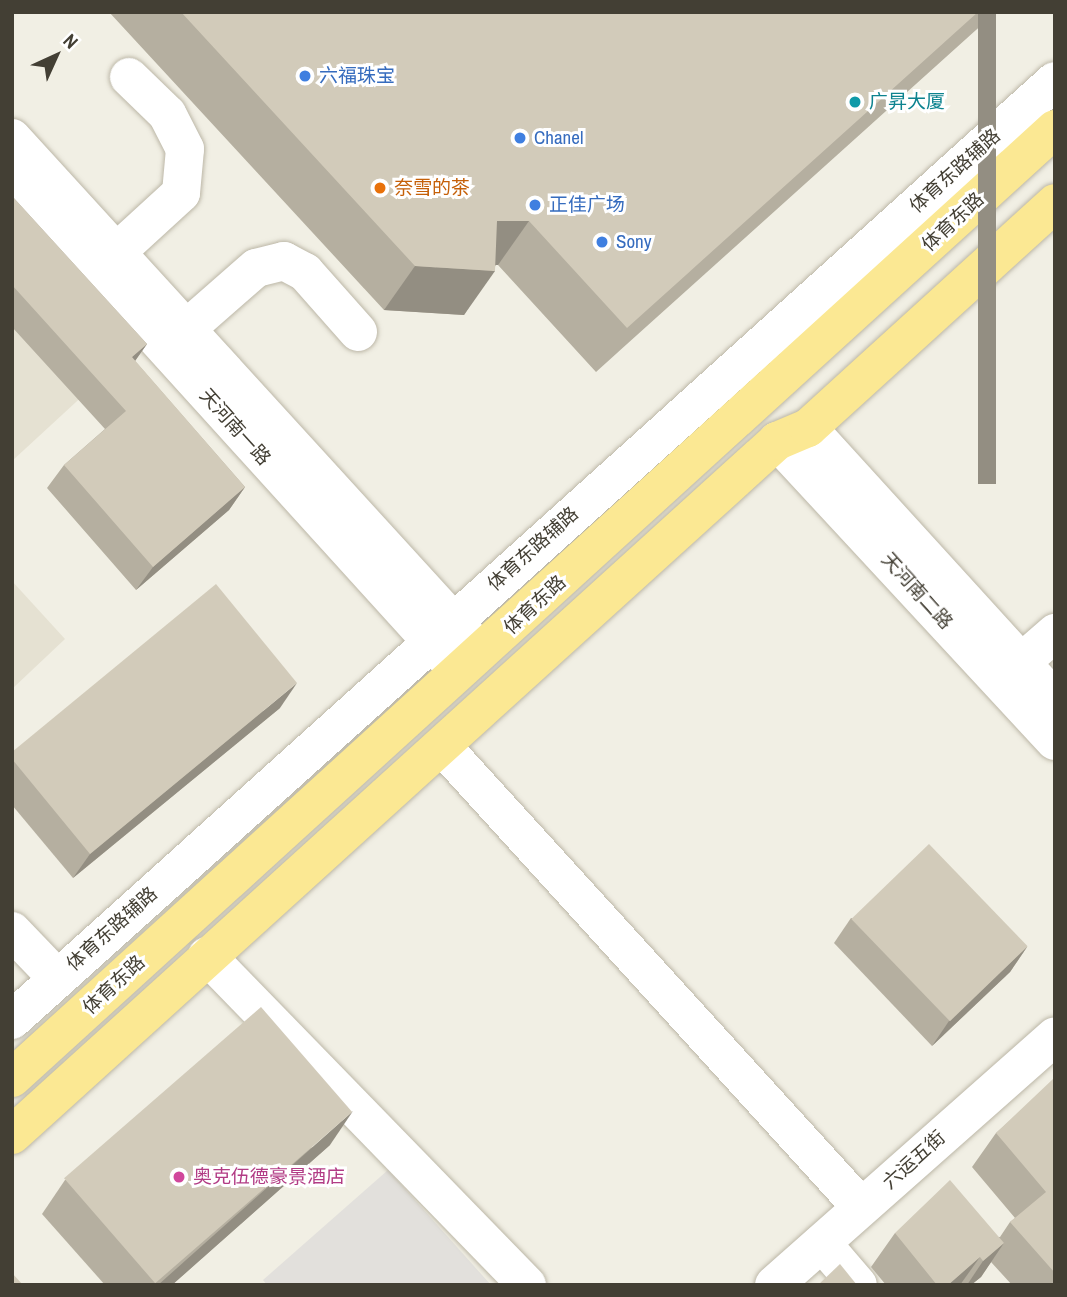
<!DOCTYPE html>
<html>
<head>
<meta charset="utf-8">
<style>
	body { margin:0 }
	#map { position:relative; width:1067px; height:1297px; overflow:hidden; background:#f1efe4; font-family:"Archivo Narrow","Noto Sans SC",sans-serif }
	div>[style] { position:absolute }
	[style*='--x'] { left:calc(var(--x)*1px); top:calc(var(--y)*1px); width:calc(var(--w)*1px); rotate:calc(var(--a)*1deg) }
	.residential>* { inset:0; background:#e5e1d2 }
	.parking>* { inset:0; background:#e2e0dc }
	.roads { filter:drop-shadow(0 0 2px #bcb7a7) drop-shadow(0 0 2px #bcb7a7) }
	.minor>* { height:38px; margin:-19px; padding:0 19px; transform-origin:19px; border-radius:19px; background:#fff }
	.major>* { height:38px; margin:-19px; padding:0 19px; transform-origin:19px; border-radius:19px; background:#fbe893 }
	.wall>* { inset:0; background:#b5afa0 }
	.shaded-wall>* { inset:0; background:#938e82; transform-origin:0 0 }
	.building>* { inset:0; background:#d2cbba; transform-origin:0 0 }
	.dots>* { width:19px; height:19px; translate:-50% -50%; box-sizing:border-box; border:4px solid #fff; border-radius:50% }
	span { translate:-50% -50%; white-space:nowrap; text-align:center; line-height:1.15; -webkit-text-stroke:6px #fff; paint-order:stroke }
	.shop-label { font-size:19px; color:#366cbe }
	.left { translate:0 -50%; text-align:left }
	.culture-label { font-size:19px; color:#0d838f }
	.street-label { font-size:19px; color:#433f34 }
	.food-label { font-size:19px; color:#c56008 }
	.hotel-label { font-size:19px; color:#b23c85 }
	.frame { position:absolute; inset:0; border:14px solid #433f34; pointer-events:none }
	.north { position:absolute; left:21px; top:21px; width:70px; height:70px; -webkit-text-stroke:5px #fff; paint-order:stroke; rotate:45deg; font-size:19px; font-weight:700; line-height:28px; text-align:center; color:#433f34 }
	.north::after { content:''; display:block; margin:auto; width:24px; height:32px; background:#433f34; clip-path:polygon(50% 0,100% 100%,50% 72%,0 100%) }
</style>
</head>
<body>
<div id="map">
	<div class="residential">
		<div style="clip-path:polygon(12px 204px,139px 344px,12px 461px)"></div>
		<div style="clip-path:polygon(12px 581px,65px 639px,12px 689px)"></div>
	</div>
	<div class="parking">
		<div style="clip-path:polygon(388px 1170px,491px 1285px,267px 1285px,263px 1280px)"></div>
	</div>
	<div class="roads">
		<div class="minor">
			<div style="--x:12;--y:138;--w:678;--a:47.63"></div>
			<div style="--x:12;--y:179;--w:649;--a:47.81"></div>
			<div style="--x:97;--y:270;--w:114;--a:-42.5"></div>
			<div style="--x:181;--y:193;--w:44;--a:-84.8"></div>
			<div style="--x:185;--y:149;--w:39;--a:-117"></div>
			<div style="--x:167;--y:114;--w:53;--a:-135.8"></div>
			<div style="--x:168;--y:345;--w:117;--a:-41.2"></div>
			<div style="--x:256;--y:268;--w:29;--a:-14"></div>
			<div style="--x:284;--y:261;--w:24;--a:28"></div>
			<div style="--x:305;--y:272;--w:80;--a:48.5"></div>
			<div style="--x:808;--y:428;--w:367;--a:47.7"></div>
			<div style="--x:777;--y:441;--w:409;--a:47.2"></div>
			<div style="--x:1001;--y:680;--w:72;--a:-41"></div>
			<div style="--x:442;--y:746;--w:623;--a:47.73"></div>
			<div style="--x:12;--y:931;--w:66;--a:46.2"></div>
			<div style="--x:207;--y:956;--w:459;--a:45.8"></div>
			<div style="--x:12;--y:1020;--w:1403;--a:-42"></div>
			<div style="--x:822;--y:1243;--w:55;--a:49.4"></div>
			<div style="--x:774;--y:1285;--w:375;--a:-41.5"></div>
		</div>
		<div class="major">
			<div style="--x:12;--y:1078;--w:1410;--a:-42.3"></div>
			<div style="--x:12;--y:1135;--w:1033;--a:-42.21"></div>
			<div style="--x:777;--y:441;--w:34;--a:-23"></div>
			<div style="--x:808;--y:428;--w:334;--a:-42.3"></div>
		</div>
	</div>
	<div class="wall">
		<div style="clip-path:polygon(109px 12px,996px 12px,596px 372px,498px 265px,496px 265px,464px 315px,384px 310px)"></div>
		<div style="clip-path:polygon(12px 196px,147px 344px,135px 361px,245px 487px,229px 510px,136px 590px,47px 488px,64px 465px,105px 429px,12px 327px)"></div>
		<div style="clip-path:polygon(280px 708px,73px 878px,12px 805px,12px 752px)"></div>
		<div style="clip-path:polygon(851px 918px,1027px 947px,1010px 972px,932px 1046px,834px 943px)"></div>
		<div style="clip-path:polygon(1055px 1081px,1055px 1285px,1012px 1285px,991px 1262px,981px 1277px,971px 1285px,886px 1285px,871px 1267px,895px 1233px,1000px 1237px,1010px 1222px,1015px 1218px,972px 1167px,996px 1133px)"></div>
		<div style="clip-path:polygon(330px 1145px,172px 1285px,105px 1285px,42px 1214px,65px 1180px)"></div>
	</div>
	<div class="shaded-wall">
		<div style="left:978px;top:12px;width:18px;height:472px"></div>
		<div style="clip-path:polygon(497px 221px,529px 221px,498px 265px,466px 265px)"></div>
		<div style="clip-path:polygon(415px 266px,495px 271px,464px 315px,384px 310px)"></div>
		<div style="clip-path:polygon(147px 344px,130px 368px,132px 357px)"></div>
		<div style="clip-path:polygon(245px 487px,229px 510px,136px 590px,153px 567px)"></div>
		<div style="clip-path:polygon(297px 683px,280px 708px,73px 878px,90px 854px)"></div>
		<div style="clip-path:polygon(1027px 947px,1010px 972px,932px 1046px,949px 1021px)"></div>
		<div style="clip-path:polygon(353px 1111px,330px 1145px,172px 1285px,158px 1285px)"></div>
		<div style="clip-path:polygon(1004px 1243px,981px 1277px,971px 1285px,967px 1285px,983px 1261px)"></div>
		<div style="clip-path:polygon(980px 1257px,960px 1285px,948px 1285px)"></div>
	</div>
	<div class="building">
		<div style="clip-path:polygon(181px 12px,978px 12px,627px 328px,529px 221px,497px 221px,495px 271px,415px 266px)"></div>
		<div style="clip-path:polygon(12px 196px,147px 344px,132px 357px,245px 487px,153px 567px,64px 465px,126px 411px,12px 285px)"></div>
		<div style="clip-path:polygon(216px 584px,297px 683px,90px 854px,12px 759px,12px 752px)"></div>
		<div style="left:929px;top:844px;width:142px;height:108px;rotate:46deg"></div>
		<div style="left:261px;top:1007px;width:139px;height:261px;rotate:49deg"></div>
		<div style="clip-path:polygon(1053px 1079px,1055px 1081px,1055px 1273px,1010px 1222px,1046px 1192px,996px 1133px)"></div>
		<div style="clip-path:polygon(950px 1180px,1004px 1243px,983px 1261px,980px 1257px,948px 1285px,937px 1285px,895px 1233px)"></div>
		<div style="clip-path:polygon(840px 1264px,857px 1285px,818px 1285px)"></div>
		<div style="clip-path:polygon(12px 1273px,23px 1285px,12px 1285px)"></div>
	</div>
	<div class="dots">
		<div style="left:305px;top:76px;background:#3f7fe0"></div>
		<div style="left:855px;top:102px;background:#0f9aa8"></div>
		<div style="left:520px;top:138px;background:#3f7fe0"></div>
		<div style="left:380px;top:188px;background:#e8710a"></div>
		<div style="left:535px;top:205px;background:#3f7fe0"></div>
		<div style="left:602px;top:242px;background:#3f7fe0"></div>
		<div style="left:179px;top:1177px;background:#d1479c"></div>
	</div>
	<div class="shop-label">
		<span class="left" style="left:319px;top:76px">六福珠宝</span>
		<span class="left" style="left:534px;top:138px">Chanel</span>
		<span class="left" style="left:549px;top:205px">正佳广场</span>
		<span class="left" style="left:616px;top:242px">Sony</span>
	</div>
	<div class="culture-label">
		<span class="left" style="left:869px;top:102px">广昇大厦</span>
	</div>
	<div class="street-label">
		<span style="left:955px;top:171px;rotate:-42deg">体育东路辅路</span>
		<span style="left:953px;top:222px;rotate:-43deg">体育东路</span>
		<span style="left:235px;top:427px;rotate:48deg">天河南一路</span>
		<span style="left:533px;top:549px;rotate:-42deg">体育东路辅路</span>
		<span style="left:917px;top:591px;rotate:48deg">天河南二路</span>
		<span style="left:535px;top:605px;rotate:-43deg">体育东路</span>
		<span style="left:112px;top:929px;rotate:-42deg">体育东路辅路</span>
		<span style="left:114px;top:985px;rotate:-43deg">体育东路</span>
		<span style="left:914px;top:1160px;rotate:-42deg">六运五街</span>
	</div>
	<div class="food-label">
		<span class="left" style="left:394px;top:188px">奈雪的茶</span>
	</div>
	<div class="hotel-label">
		<span class="left" style="left:193px;top:1177px">奥克伍德豪景酒店</span>
	</div>
	<div class="frame"></div>
	<div class="north">N</div>
</div>
</body>
</html>
